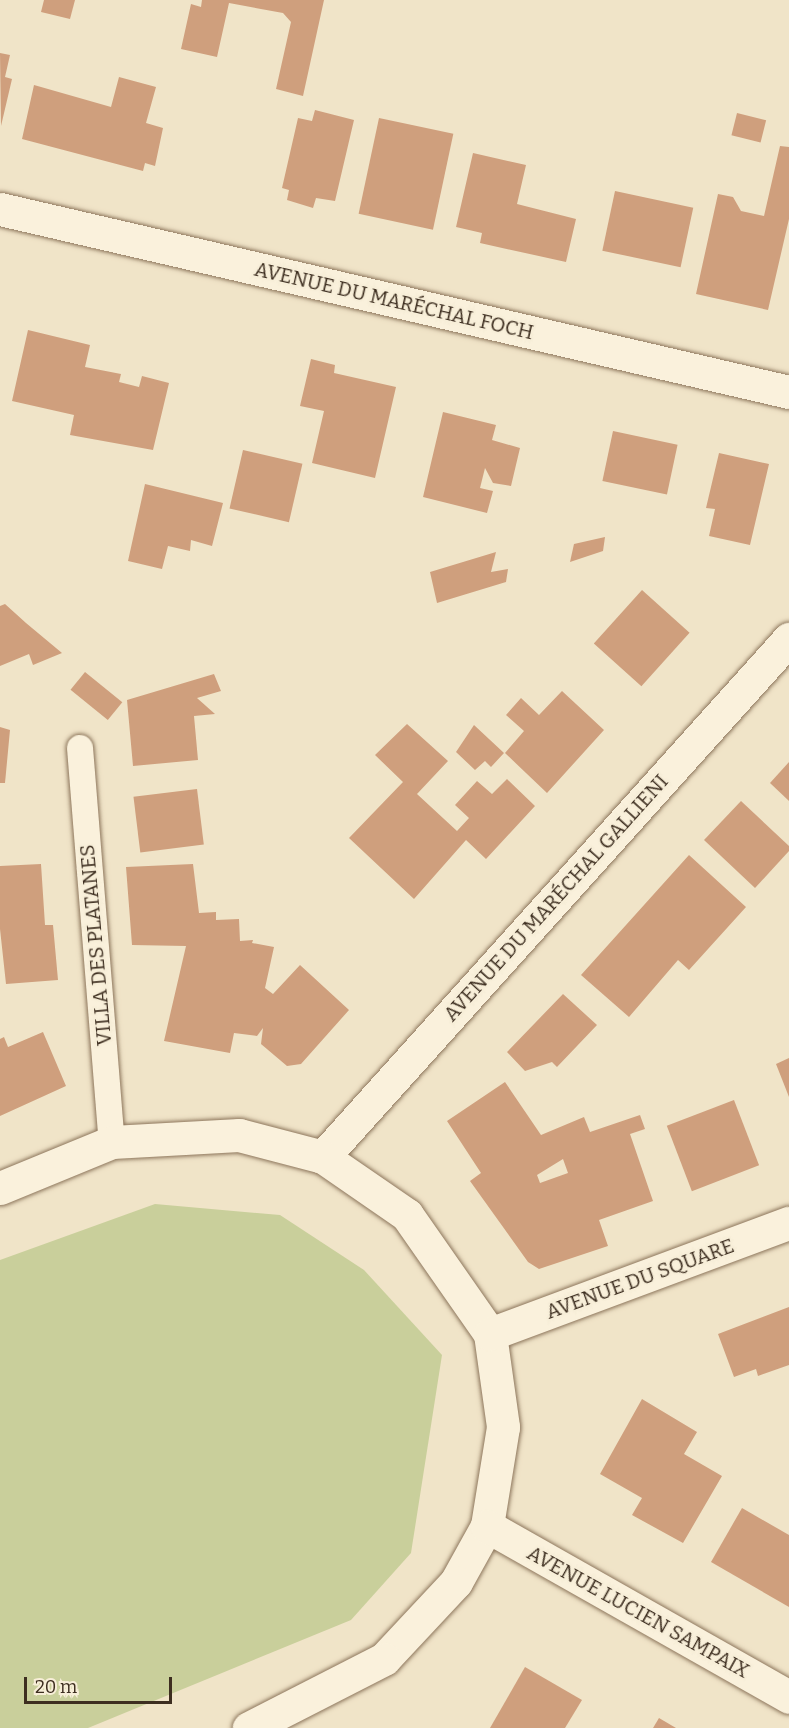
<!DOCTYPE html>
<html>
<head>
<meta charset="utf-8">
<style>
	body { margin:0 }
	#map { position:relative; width:789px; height:1728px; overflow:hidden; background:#f0e4c8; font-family:Bitter,serif }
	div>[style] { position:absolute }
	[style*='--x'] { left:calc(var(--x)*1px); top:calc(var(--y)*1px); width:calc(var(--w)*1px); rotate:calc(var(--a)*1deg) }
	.green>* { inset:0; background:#c9cf9b }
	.building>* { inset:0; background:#cf9f7d; transform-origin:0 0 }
	.roads { filter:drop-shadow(0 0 2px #8d765c) drop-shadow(0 0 2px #8d765c) }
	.service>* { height:26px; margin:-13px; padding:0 13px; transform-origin:13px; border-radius:13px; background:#faf1dc }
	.minor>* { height:33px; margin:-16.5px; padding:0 16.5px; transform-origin:16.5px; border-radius:16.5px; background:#faf1dc }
	.tertiary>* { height:33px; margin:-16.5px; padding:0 16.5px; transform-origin:16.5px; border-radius:16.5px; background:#faf1dc }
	span { translate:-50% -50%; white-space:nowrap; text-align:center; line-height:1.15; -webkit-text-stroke:4.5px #f7eed8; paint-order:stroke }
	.street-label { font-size:20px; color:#3d2e20 }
	.scale { position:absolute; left:24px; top:1677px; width:148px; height:27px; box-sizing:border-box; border:3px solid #3d2e20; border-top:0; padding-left:8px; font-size:18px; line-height:21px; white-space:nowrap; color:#3d2e20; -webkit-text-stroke:4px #f7eed8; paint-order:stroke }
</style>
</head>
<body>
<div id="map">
	<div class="green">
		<div style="clip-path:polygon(155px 1204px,280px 1215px,364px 1270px,442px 1355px,411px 1553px,351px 1620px,88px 1728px,0 1728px,0 1260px)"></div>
	</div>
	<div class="building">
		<div style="clip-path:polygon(44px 0,75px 0,70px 19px,41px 12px)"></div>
		<div style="clip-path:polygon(202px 0,324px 0,303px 96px,276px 89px,291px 22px,283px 13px,229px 3px,217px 57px,181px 49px,191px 4px,201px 7px)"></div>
		<div style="clip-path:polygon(0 53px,10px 55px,5px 77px,12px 79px,1px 126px)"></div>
		<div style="clip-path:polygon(119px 77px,156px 87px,146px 123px,163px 128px,155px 166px,145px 163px,143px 171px,22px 139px,34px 85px,111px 107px)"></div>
		<div style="clip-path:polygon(315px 110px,354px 120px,335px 201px,316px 198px,313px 208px,287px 200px,289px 190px,282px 188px,298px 118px,312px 121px)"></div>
		<div style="left:737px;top:113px;width:30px;height:23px;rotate:14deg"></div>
		<div style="left:379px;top:118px;width:76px;height:98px;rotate:12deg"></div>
		<div style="clip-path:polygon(780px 146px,789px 147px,789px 219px,768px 310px,696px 294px,718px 194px,733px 197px,741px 211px,764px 216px)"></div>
		<div style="clip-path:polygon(473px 153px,526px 165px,517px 204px,576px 219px,566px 262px,480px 243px,482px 233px,456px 227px)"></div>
		<div style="left:615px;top:191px;width:80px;height:61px;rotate:12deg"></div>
		<div style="clip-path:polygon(28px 330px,90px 345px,85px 367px,121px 374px,119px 382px,139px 387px,142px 376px,169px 383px,153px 450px,70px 435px,74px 415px,12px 401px)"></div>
		<div style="clip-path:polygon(311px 359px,335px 365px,334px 373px,396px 387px,375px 478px,312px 463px,324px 411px,300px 406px)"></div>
		<div style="clip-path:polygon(443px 412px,496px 425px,492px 440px,520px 448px,511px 486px,493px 483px,485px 468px,480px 488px,493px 491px,487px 513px,423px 497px)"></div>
		<div style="left:613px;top:431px;width:66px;height:51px;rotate:12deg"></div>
		<div style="left:243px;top:450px;width:61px;height:60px;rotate:13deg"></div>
		<div style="clip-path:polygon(719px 453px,769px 464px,750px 545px,709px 536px,715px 509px,706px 508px)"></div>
		<div style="clip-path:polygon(145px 484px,223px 503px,212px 546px,191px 540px,190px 551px,168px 546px,162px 569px,128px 561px)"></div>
		<div style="clip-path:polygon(605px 537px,603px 551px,570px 562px,574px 544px)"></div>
		<div style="clip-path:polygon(496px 552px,491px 572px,508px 569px,506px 582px,437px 603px,430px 572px)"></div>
		<div style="left:642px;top:590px;width:64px;height:72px;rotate:42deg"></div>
		<div style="clip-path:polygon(5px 604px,26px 623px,62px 653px,33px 665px,29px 654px,0 666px,0 606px)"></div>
		<div style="left:85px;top:672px;width:48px;height:23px;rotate:39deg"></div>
		<div style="clip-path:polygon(214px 674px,221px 691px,197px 698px,215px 714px,194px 716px,198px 760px,133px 766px,127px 700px)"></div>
		<div style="clip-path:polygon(562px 691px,604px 730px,547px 793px,505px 753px,524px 731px,506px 715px,521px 698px,539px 715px)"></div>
		<div style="clip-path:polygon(407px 724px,448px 761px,417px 794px,457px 831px,469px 818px,455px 805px,477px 781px,492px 794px,507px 779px,535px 806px,486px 859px,466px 840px,414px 899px,349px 838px,403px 782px,375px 755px)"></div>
		<div style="clip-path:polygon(474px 725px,504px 753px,491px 767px,485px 761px,475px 770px,456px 752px)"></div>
		<div style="clip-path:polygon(0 727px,10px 730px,5px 783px,0 783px)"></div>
		<div style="clip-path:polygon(789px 762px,789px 801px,770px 783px)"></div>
		<div style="left:197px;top:789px;width:56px;height:64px;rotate:83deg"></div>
		<div style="clip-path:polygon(741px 801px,789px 846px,789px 851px,755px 888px,704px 840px)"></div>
		<div style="clip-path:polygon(689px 855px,746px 907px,689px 970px,678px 960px,629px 1017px,581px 975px)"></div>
		<div style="clip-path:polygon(41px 864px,45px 925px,53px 925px,58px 980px,6px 984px,0 929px,0 866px)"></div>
		<div style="clip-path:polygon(193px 864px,199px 913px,216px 912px,216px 920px,239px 919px,240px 941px,253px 940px,252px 943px,274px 947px,265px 988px,273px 994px,300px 965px,349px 1010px,301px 1064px,287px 1066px,261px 1044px,263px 1028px,257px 1036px,234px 1033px,230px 1053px,164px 1041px,186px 946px,132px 945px,126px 867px)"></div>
		<div style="clip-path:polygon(563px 994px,597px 1025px,557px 1067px,552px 1062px,525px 1071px,507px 1052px)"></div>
		<div style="clip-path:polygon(43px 1032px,66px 1086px,0 1116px,0 1039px,4px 1037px,8px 1047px)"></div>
		<div style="clip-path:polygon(789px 1058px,789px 1097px,776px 1064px)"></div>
		<div style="clip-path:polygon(evenodd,505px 1082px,541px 1135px,584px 1117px,590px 1132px,640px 1115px,645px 1129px,630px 1134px,653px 1201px,599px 1220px,608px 1246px,539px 1269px,528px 1262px,470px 1181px,481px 1173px,447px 1121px,505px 1082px,563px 1159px,568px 1173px,540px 1183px,537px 1175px,563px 1159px)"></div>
		<div style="left:734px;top:1100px;width:70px;height:72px;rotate:69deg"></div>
		<div style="clip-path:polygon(789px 1307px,789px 1365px,758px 1376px,756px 1369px,734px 1377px,718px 1334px)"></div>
		<div style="clip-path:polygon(642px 1399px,697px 1432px,684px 1454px,722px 1476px,683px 1543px,632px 1515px,642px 1498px,600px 1474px)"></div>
		<div style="clip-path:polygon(742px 1508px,789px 1535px,789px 1607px,711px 1562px)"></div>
		<div style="clip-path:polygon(525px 1667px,582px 1700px,565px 1728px,490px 1728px)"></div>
		<div style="clip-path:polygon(659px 1718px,676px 1728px,653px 1728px)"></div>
	</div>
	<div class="roads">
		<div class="service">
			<div style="--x:80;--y:748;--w:395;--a:85.4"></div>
		</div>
		<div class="minor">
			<div style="--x:323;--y:1157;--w:697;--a:-48.03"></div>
			<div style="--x:0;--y:1188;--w:121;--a:-22.3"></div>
			<div style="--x:112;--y:1142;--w:127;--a:-3.2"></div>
			<div style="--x:239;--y:1135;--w:87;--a:14.7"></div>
			<div style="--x:323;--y:1157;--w:102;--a:34.6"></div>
			<div style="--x:407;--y:1215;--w:145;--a:55.1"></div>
			<div style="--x:490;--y:1334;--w:94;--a:82"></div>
			<div style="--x:503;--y:1427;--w:100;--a:99.2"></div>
			<div style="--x:487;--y:1526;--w:64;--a:119"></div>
			<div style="--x:456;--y:1582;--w:105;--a:133.1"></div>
			<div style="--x:384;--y:1659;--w:152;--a:152.9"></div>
			<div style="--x:490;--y:1334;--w:319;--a:-20.4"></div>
			<div style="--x:487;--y:1526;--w:347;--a:29.5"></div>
		</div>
		<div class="tertiary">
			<div style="--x:0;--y:209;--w:810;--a:13.06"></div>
		</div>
	</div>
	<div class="street-label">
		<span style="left:394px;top:301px;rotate:13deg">AVENUE DU MARÉCHAL FOCH</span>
		<span style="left:556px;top:898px;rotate:-48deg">AVENUE DU MARÉCHAL GALLIENI</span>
		<span style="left:96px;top:945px;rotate:-95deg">VILLA DES PLATANES</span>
		<span style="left:640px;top:1279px;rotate:-20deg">AVENUE DU SQUARE</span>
		<span style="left:638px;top:1612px;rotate:29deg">AVENUE LUCIEN SAMPAIX</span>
	</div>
	<div class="scale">20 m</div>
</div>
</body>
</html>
